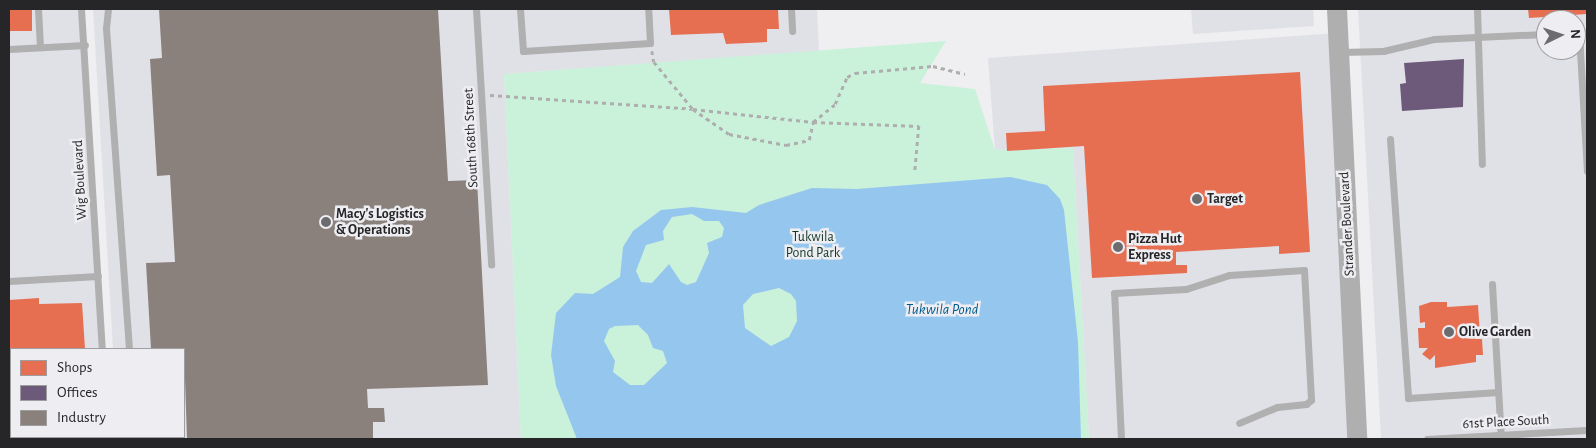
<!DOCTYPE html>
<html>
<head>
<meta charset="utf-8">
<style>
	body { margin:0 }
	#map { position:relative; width:1596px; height:448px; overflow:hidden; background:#efeff1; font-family:"Alegreya Sans",sans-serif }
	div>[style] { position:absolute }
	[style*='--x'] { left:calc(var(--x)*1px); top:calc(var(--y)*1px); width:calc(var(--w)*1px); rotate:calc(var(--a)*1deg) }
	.built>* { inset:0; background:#e0e0e7 }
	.green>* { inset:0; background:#caf1da }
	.water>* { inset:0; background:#95c6ee }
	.shops>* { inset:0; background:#e76f51; transform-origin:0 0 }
	.offices>* { inset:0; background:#6d597a }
	.industry>* { inset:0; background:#8a817c }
	.path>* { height:2.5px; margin-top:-1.25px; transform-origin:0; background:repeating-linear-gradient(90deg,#aeaeae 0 4px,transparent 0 8px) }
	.lane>* { height:7px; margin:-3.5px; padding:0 3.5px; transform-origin:3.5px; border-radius:3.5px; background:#b0b0b0 }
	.secondary>* { height:20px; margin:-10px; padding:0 10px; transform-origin:10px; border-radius:10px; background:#afafb0 }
	.dots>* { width:14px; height:14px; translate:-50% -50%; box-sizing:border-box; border:2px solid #eeeef2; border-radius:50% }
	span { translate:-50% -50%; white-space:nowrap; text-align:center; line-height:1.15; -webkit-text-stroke:5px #eeeef2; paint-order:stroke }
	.street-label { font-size:14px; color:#262628 }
	.poi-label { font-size:14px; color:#262628; font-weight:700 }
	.left { translate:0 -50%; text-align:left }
	.park-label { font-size:14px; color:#133724 }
	.water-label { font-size:15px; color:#005b8d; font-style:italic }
	.frame { position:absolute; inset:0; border:10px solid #262628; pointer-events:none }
	.legend { position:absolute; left:10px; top:348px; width:175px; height:90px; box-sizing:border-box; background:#eeeef2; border:1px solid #9e9ea1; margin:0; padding:6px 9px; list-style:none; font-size:15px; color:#262628 }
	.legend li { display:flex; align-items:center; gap:10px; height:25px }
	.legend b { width:25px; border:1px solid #9e9ea1 }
	.north { position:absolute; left:1536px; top:10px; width:50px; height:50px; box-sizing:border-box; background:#eeeef2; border:1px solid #9e9ea1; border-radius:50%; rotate:86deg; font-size:14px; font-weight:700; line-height:20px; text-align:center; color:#262628 }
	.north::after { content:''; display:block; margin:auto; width:18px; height:22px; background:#6c6c6e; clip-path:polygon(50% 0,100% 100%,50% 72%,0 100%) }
</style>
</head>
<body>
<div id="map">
	<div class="built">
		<div style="clip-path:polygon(9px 9px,81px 9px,99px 349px,11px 349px,11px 437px,104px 439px,9px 439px)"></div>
		<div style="clip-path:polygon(93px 9px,817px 9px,819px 51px,504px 74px,521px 439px,119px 439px,118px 437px,184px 437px,184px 349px,113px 349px)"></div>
		<div style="clip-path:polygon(1191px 9px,1313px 9px,1314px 26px,1193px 34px)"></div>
		<div style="clip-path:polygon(evenodd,1358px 9px,1587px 9px,1587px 439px,1381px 439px,1358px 9px,1546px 20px,1576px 20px,1576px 50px,1546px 50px,1546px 20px)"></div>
		<div style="clip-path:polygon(1338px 33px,1360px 439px,1089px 439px,1073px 148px,995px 150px,988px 58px)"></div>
	</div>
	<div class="green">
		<div style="clip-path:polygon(946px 41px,920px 83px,975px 89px,995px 150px,1073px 148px,1089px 439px,521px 439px,504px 74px)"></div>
	</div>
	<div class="water">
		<div style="clip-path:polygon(evenodd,1010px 177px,1047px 185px,1060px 199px,1064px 210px,1078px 342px,1081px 439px,577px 439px,556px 386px,551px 355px,556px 313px,575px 293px,593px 294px,620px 277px,623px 247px,633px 231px,661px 210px,692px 207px,746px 213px,759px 205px,812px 188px,857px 189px,1010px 177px,692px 214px,704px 221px,719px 221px,724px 228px,722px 237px,707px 243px,709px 253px,696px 282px,687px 285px,681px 282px,669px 264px,652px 283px,641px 282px,636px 271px,646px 245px,664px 240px,663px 231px,672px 217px,692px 214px,1010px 177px,779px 288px,791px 294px,796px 301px,797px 321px,789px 337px,771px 346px,745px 328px,743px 305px,753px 294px,779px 288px,1010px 177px,638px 325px,648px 335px,653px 348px,663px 351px,667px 363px,644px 385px,630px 385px,613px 372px,615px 361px,604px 341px,609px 329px,615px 326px,638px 325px)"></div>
	</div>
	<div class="shops">
		<div style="left:9px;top:9px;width:23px;height:22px"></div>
		<div style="clip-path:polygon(669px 9px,778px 9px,779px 29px,767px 29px,767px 42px,726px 44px,723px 33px,671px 35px)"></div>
		<div style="clip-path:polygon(1528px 9px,1587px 9px,1587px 14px,1529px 18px)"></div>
		<div style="clip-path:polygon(1300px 72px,1310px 252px,1279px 254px,1279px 246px,1176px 252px,1176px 265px,1187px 265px,1187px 273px,1092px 278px,1084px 146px,1007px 151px,1006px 133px,1045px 131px,1043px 86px)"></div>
		<div style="clip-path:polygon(39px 298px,39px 304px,82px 303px,85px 349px,11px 349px,11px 437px,89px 439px,9px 439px,9px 300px)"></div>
		<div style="clip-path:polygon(1431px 302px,1447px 302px,1447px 307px,1478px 305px,1480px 335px,1475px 335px,1475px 339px,1482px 339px,1483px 355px,1476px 355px,1476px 362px,1435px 368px,1435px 355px,1430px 360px,1422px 354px,1428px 348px,1419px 348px,1418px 328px,1425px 328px,1425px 322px,1420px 323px,1419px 306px)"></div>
	</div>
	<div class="offices">
		<div style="clip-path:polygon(1464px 59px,1463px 107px,1402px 111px,1400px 84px,1406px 83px,1404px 63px)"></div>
	</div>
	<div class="industry">
		<div style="clip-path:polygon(159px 9px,438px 9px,448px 181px,477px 180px,488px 385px,367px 389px,368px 408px,384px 408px,385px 422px,373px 422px,373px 439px,187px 439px,184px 349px,151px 349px,146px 263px,175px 262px,170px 175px,157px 176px,150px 59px,162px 58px)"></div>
	</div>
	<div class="path">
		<div style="--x:652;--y:51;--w:11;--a:80"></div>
		<div style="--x:654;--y:62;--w:61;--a:50.3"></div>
		<div style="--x:693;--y:109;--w:121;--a:6.2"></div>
		<div style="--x:813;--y:122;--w:28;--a:-39"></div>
		<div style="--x:835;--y:104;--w:30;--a:-66"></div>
		<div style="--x:847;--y:77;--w:9;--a:-27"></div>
		<div style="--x:855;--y:73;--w:78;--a:-5.1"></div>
		<div style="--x:933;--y:66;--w:33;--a:14"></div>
		<div style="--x:490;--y:95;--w:203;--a:3.9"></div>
		<div style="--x:693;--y:109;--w:44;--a:34.8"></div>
		<div style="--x:729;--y:134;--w:58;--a:10.9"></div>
		<div style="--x:786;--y:145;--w:24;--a:-12"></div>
		<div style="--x:809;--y:140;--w:18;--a:-77"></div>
		<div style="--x:813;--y:122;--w:106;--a:2.2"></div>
		<div style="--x:919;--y:126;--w:45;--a:95.1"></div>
	</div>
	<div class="lane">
		<div style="--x:38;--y:9;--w:38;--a:87"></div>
		<div style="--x:81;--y:9;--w:341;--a:86.5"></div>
		<div style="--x:108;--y:9;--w:19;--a:96"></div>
		<div style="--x:106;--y:28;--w:322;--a:85.9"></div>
		<div style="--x:476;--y:9;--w:256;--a:86.6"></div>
		<div style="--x:520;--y:9;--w:42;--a:85.9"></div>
		<div style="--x:523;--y:51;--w:127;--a:-3.6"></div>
		<div style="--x:650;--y:43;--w:34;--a:-93"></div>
		<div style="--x:791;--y:9;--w:22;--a:87"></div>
		<div style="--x:1477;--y:9;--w:155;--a:88.2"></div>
		<div style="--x:1576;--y:33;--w:11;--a:-5"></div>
		<div style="--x:1579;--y:33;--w:138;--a:86.7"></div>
		<div style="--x:9;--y:49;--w:76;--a:-3"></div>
		<div style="--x:1341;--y:52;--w:42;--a:-1.4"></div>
		<div style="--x:1383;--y:51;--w:52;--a:-13.2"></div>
		<div style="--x:1434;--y:39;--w:112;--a:-2.6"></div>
		<div style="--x:1390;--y:139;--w:260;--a:86"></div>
		<div style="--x:1408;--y:398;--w:90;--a:-3.8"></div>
		<div style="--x:9;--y:281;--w:89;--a:-3.2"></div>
		<div style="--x:1492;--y:284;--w:155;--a:86.7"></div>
		<div style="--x:107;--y:437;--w:2;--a:90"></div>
		<div style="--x:135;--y:437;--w:2;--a:63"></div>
		<div style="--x:1121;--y:439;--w:146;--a:-92.7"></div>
		<div style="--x:1114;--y:293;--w:72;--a:-3.2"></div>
		<div style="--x:1186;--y:289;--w:45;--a:-18"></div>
		<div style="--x:1229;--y:275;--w:75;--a:-3.8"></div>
		<div style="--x:1304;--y:270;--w:130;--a:86.9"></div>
		<div style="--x:1311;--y:400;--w:6;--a:141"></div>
		<div style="--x:1306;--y:404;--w:29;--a:174"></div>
		<div style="--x:1277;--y:407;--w:41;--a:157.2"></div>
		<div style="--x:1427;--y:439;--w:160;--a:-3.2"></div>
	</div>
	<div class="secondary">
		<div style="--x:1337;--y:9;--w:430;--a:87.3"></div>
	</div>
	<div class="dots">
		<div style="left:1197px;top:199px;background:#6c6c6e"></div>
		<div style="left:326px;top:222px;background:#6c6c6e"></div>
		<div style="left:1118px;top:247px;background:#6c6c6e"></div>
		<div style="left:1449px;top:332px;background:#6c6c6e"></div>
	</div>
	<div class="street-label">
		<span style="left:471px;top:138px;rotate:-93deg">South 168th Street</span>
		<span style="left:80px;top:180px;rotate:-93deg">Wig Boulevard</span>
		<span style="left:1347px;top:224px;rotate:-93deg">Strander Boulevard</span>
		<span style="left:1506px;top:422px;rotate:-3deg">61st Place South</span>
	</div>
	<div class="poi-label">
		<span class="left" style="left:1207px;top:199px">Target</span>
		<span class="left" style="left:336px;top:222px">Macy's Logistics<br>&amp; Operations</span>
		<span class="left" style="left:1128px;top:247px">Pizza Hut<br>Express</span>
		<span class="left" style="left:1459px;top:332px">Olive Garden</span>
	</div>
	<div class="park-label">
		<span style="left:813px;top:245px">Tukwila<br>Pond Park</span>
	</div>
	<div class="water-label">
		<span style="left:942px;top:310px">Tukwila Pond</span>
	</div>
	<div class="frame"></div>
	<ul class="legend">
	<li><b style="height:14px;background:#e76f51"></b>Shops</li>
	<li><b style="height:14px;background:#6d597a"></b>Offices</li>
	<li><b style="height:14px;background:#8a817c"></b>Industry</li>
	</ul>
	<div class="north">N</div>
</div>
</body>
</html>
